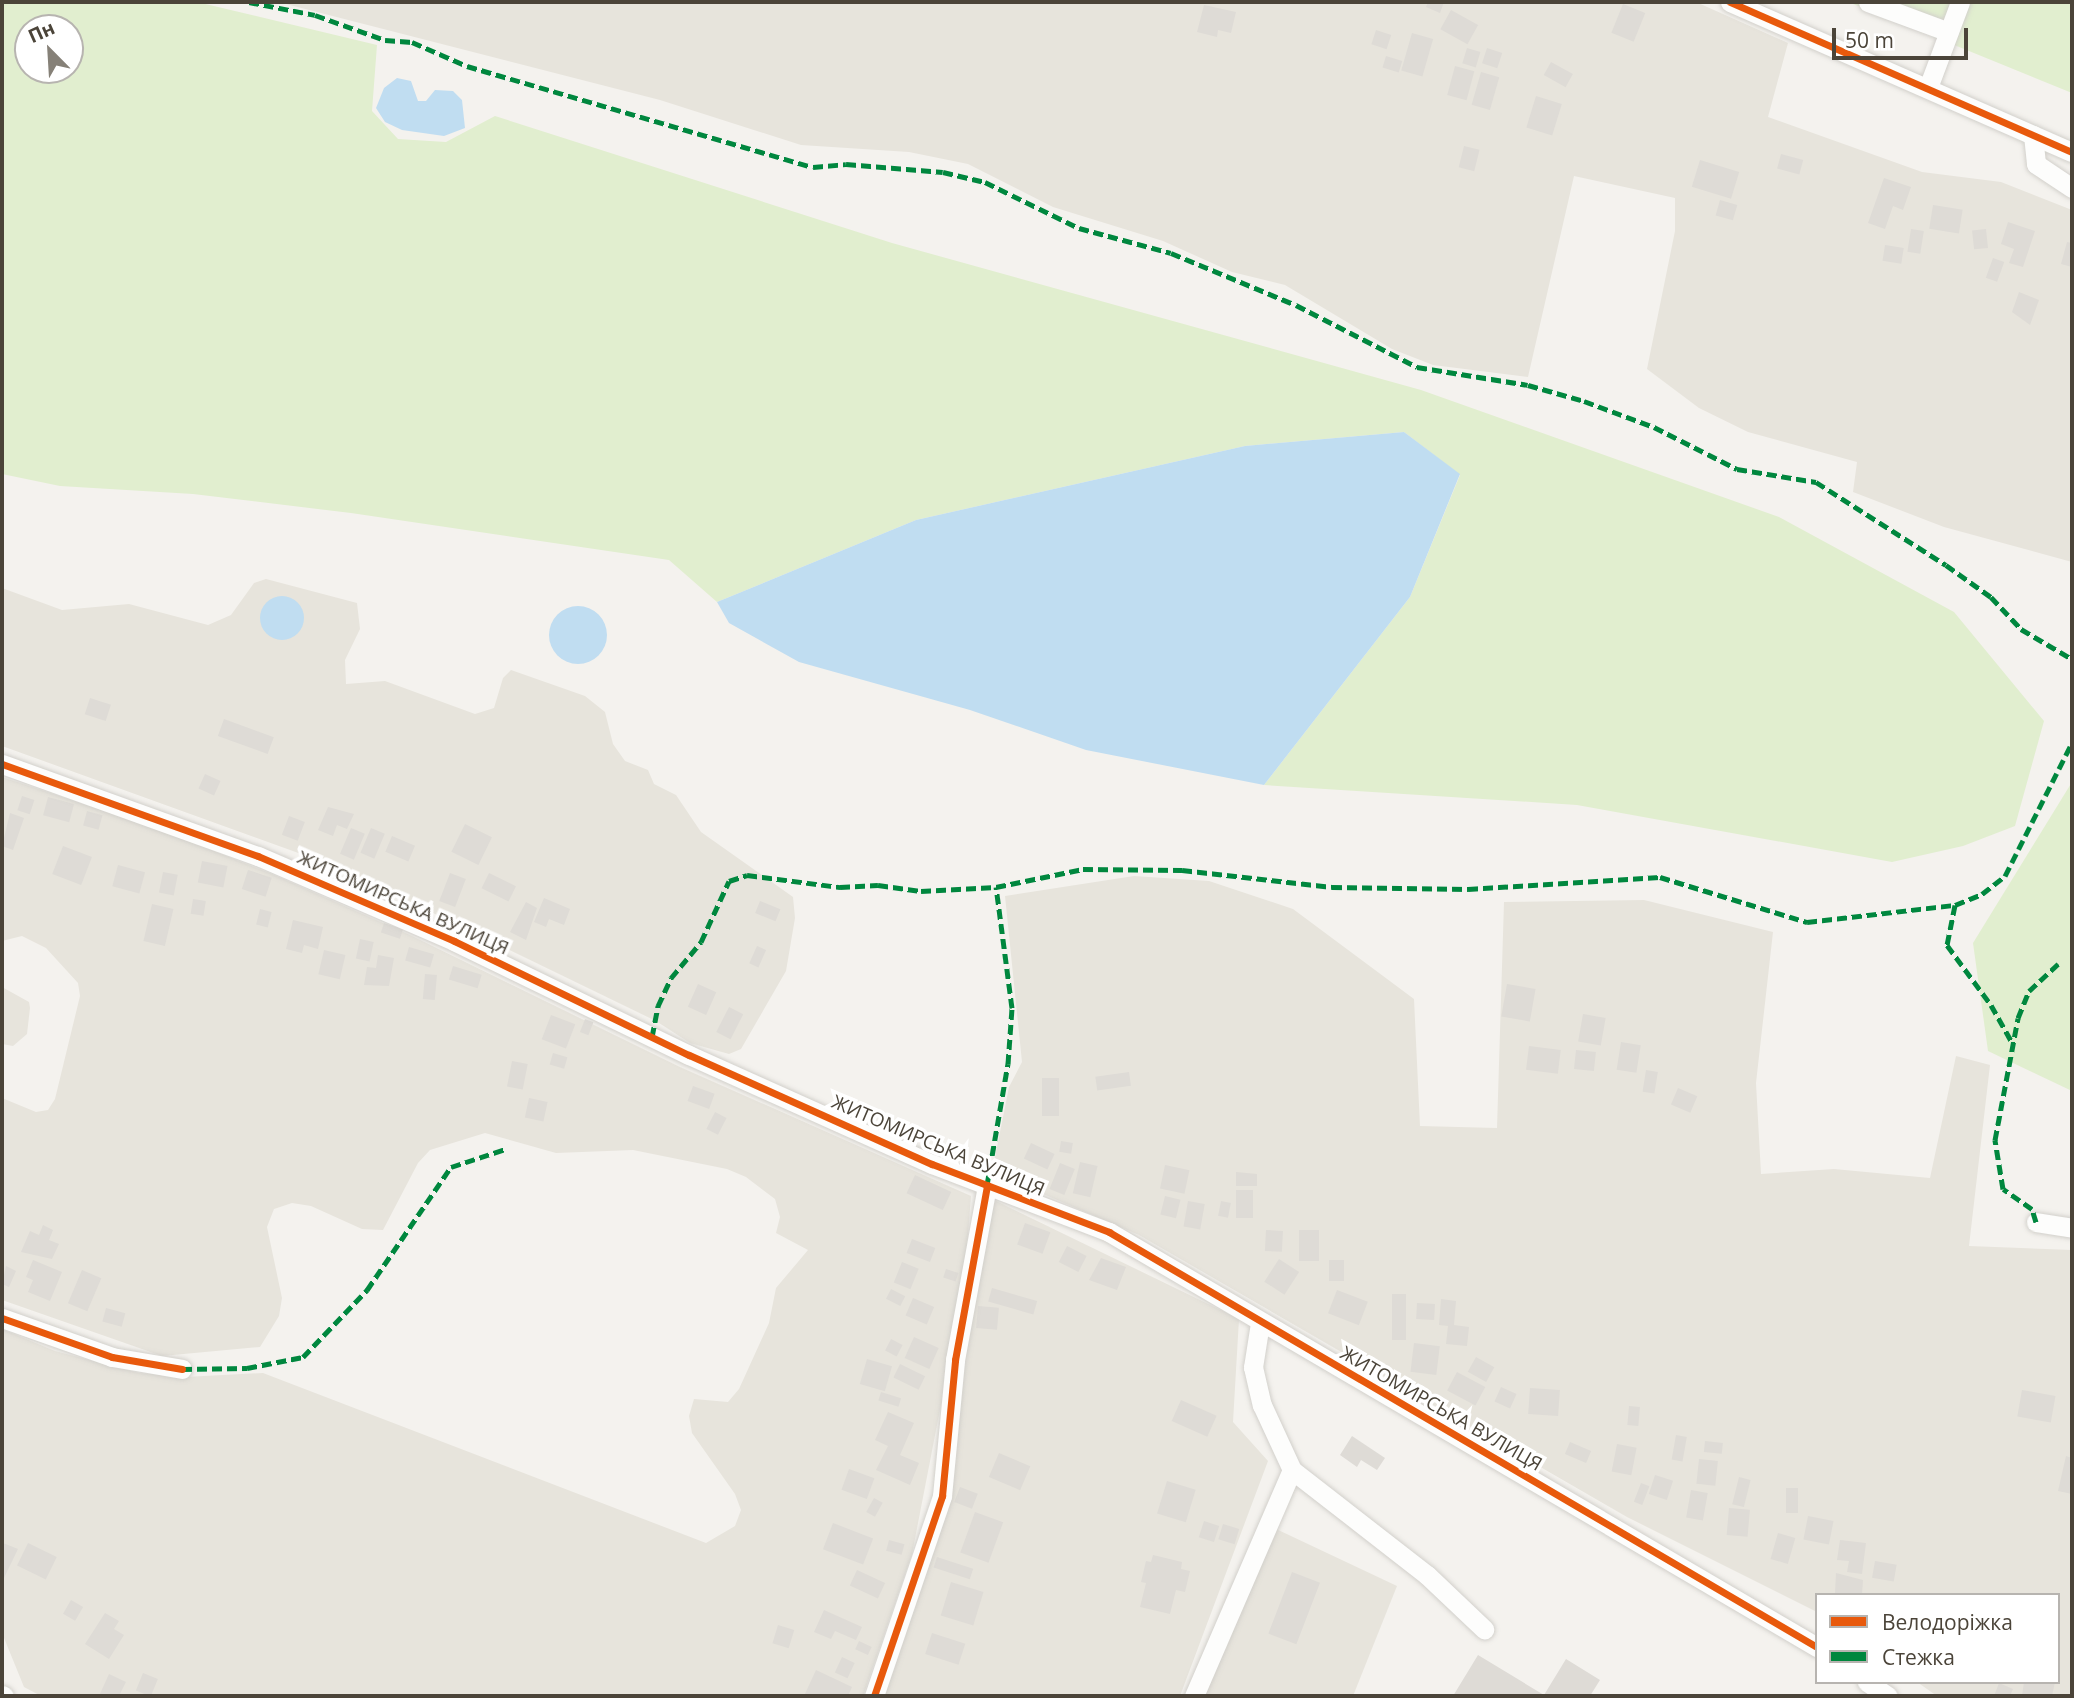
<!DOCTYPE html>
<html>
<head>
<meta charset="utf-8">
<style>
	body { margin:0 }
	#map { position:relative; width:2074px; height:1698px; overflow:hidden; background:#f4f2ee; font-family:"Open Sans",sans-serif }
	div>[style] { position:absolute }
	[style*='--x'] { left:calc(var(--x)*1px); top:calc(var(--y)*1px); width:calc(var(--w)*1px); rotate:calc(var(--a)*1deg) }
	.residential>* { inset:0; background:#e7e4dc }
	.green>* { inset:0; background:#e1eecf }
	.water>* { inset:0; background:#c0ddf1 }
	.round { border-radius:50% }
	.building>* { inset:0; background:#dedbd6; transform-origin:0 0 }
	.roads { filter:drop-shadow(0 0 2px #d2d0cb) drop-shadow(0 0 2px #d2d0cb) }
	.minor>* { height:19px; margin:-9.5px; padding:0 9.5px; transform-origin:9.5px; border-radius:9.5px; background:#fdfdfc }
	.quiet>* { height:5px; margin-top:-2.5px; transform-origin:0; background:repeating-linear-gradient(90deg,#00873e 0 10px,transparent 0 15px) }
	.cycleway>* { height:7px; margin:-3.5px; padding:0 3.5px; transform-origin:3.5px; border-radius:3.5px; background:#e8590c }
	span { translate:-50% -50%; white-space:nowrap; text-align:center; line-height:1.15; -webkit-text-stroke:7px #fff; paint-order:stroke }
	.street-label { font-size:19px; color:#4b4439 }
	.frame { position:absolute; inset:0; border:4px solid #4b4439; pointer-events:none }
	.legend { position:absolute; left:1815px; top:1593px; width:245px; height:91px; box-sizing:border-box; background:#fff; border:2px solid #b7b4b0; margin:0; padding:9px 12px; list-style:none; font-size:21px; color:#4b4439 }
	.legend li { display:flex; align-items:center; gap:14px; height:35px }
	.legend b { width:35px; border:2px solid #b7b4b0 }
	.north { position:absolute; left:14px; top:14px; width:70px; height:70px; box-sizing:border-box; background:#fff; border:2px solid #b7b4b0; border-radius:50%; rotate:336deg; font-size:19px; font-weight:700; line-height:28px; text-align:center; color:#4b4439 }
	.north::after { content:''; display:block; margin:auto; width:24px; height:32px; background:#868178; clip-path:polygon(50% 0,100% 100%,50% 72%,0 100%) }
	.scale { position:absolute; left:1832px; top:28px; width:136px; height:32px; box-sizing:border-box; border:4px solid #4b4439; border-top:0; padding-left:9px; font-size:21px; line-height:24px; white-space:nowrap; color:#4b4439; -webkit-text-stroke:5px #fff; paint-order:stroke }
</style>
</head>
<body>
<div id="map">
	<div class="residential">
		<div style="clip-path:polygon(278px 2px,1696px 2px,1788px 43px,1768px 117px,1922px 172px,2001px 182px,2072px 210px,2072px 562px,1944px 527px,1853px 492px,1857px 462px,1748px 432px,1699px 408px,1647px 369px,1675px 231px,1675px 198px,1574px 176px,1528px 377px,1433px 365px,1392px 349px,1285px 285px,1232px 272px,1163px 241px,1053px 207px,968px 164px,909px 152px,801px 145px,660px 100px)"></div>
		<div style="clip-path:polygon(266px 579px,357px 603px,360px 629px,345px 660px,346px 684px,385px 681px,475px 714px,494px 708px,503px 678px,511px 670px,585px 696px,605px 712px,613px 744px,625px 761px,648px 770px,654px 784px,676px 795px,701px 832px,793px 897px,795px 918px,786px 971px,741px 1049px,729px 1054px,690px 1043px,656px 1021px,340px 868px,2px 746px,2px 588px,62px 610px,129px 604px,208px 625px,231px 615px,254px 583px)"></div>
		<div style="clip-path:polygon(2px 777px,150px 826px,272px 874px,410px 935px,680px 1067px,971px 1196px,964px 1286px,912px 1554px,863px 1696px,41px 1696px,24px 1687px,2px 1633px,2px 1329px,55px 1351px,139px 1373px,185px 1377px,263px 1373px,706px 1543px,735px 1526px,741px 1510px,735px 1494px,692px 1433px,689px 1416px,694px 1399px,728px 1402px,739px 1389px,769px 1323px,776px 1288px,808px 1250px,776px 1233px,780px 1217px,775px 1199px,746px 1177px,727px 1169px,633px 1150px,556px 1153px,485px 1133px,430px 1150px,418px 1163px,383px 1230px,362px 1229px,311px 1206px,292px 1203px,274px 1209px,267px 1227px,282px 1298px,279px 1316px,260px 1347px,162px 1356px,2px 1300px,2px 1098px,36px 1112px,48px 1110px,55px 1099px,80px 996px,78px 983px,46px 948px,22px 936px,2px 941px)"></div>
		<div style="clip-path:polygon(1134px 876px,1209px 881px,1293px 909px,1414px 999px,1420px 1126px,1497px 1128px,1504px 902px,1644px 900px,1773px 932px,1756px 1083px,1761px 1174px,1834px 1169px,1930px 1178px,1956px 1056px,1990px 1065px,1969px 1246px,2072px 1250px,2072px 1696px,1937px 1696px,1917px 1682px,2058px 1682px,2058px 1595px,1817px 1595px,1817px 1612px,1627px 1517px,1139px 1235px,992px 1172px,1009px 1087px,1022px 1062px,1005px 896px)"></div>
		<div style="clip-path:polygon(2px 987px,29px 1002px,30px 1008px,27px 1034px,13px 1046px,2px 1044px)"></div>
		<div style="clip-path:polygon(996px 1201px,1239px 1319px,1233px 1422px,1268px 1461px,1180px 1696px,883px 1696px,954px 1420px,987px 1214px)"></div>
		<div style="clip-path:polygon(1274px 1528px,1397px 1586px,1353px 1696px,1203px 1696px)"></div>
	</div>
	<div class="green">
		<div style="clip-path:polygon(evenodd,2px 2px,197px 2px,377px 45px,372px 111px,398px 139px,446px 142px,495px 116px,892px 243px,1421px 390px,1779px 517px,1954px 612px,2044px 721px,2015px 826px,1963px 846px,1892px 862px,1577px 805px,1264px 785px,1410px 597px,1460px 475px,1404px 432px,1245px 446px,916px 520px,717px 602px,669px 560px,351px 513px,193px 494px,60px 486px,2px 474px,2px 2px,28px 28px,70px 28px,70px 70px,28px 70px,28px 28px)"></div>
		<div style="clip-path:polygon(1848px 2px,2072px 2px,2072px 93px,1861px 7px)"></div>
		<div style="clip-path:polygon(2072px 782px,2072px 1091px,1988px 1051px,1973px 943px)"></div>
	</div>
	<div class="water">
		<div style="clip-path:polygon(397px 78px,411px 81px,418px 101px,426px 101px,435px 90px,453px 91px,462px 100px,465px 128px,444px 136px,402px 130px,385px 122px,376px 108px,384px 88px)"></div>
		<div style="clip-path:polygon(1404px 432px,1460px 474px,1410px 597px,1264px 785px,1086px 750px,970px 710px,799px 662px,729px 623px,717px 602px,916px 520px,1245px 446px)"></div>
		<div class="round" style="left:260px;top:596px;width:44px;height:44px"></div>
		<div class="round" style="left:549px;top:606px;width:58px;height:58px"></div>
	</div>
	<div class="building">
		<div style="clip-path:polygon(1428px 2px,1444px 2px,1440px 13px,1426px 7px)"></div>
		<div style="left:1623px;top:4px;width:24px;height:31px;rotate:22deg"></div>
		<div style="clip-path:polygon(1204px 5px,1236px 12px,1231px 33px,1218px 30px,1217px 37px,1197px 32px)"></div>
		<div style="left:1451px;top:10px;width:31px;height:22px;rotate:29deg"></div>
		<div style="left:1376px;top:30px;width:16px;height:15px;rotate:18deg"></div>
		<div style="left:1412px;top:33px;width:22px;height:39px;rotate:16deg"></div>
		<div style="left:1467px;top:48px;width:14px;height:16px;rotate:17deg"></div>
		<div style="left:1487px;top:48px;width:16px;height:16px;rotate:18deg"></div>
		<div style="left:1386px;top:56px;width:17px;height:12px;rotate:17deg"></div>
		<div style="left:1551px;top:62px;width:25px;height:15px;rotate:29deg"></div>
		<div style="left:1455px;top:66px;width:20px;height:30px;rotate:15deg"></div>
		<div style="left:1481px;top:72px;width:19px;height:34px;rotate:16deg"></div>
		<div style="left:1536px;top:96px;width:27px;height:33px;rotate:17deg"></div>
		<div style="left:1464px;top:146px;width:16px;height:22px;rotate:14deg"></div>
		<div style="left:1781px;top:154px;width:23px;height:15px;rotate:15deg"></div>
		<div style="left:1700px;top:160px;width:41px;height:28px;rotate:17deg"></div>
		<div style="clip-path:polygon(1884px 178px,1911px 187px,1903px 210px,1893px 206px,1885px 229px,1868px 223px)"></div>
		<div style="left:1720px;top:200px;width:18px;height:16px;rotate:16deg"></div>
		<div style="left:1933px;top:205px;width:30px;height:24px;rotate:9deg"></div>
		<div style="clip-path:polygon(2008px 222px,2035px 231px,2023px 267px,2009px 263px,2014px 249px,2001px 244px)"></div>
		<div style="left:1911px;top:229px;width:13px;height:23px;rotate:9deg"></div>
		<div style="left:1986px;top:229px;width:19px;height:14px;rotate:84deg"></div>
		<div style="clip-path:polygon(2067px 242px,2072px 243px,2072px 267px,2061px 264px)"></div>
		<div style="left:1885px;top:245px;width:19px;height:16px;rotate:9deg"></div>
		<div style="left:1993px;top:258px;width:12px;height:21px;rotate:20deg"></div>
		<div style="clip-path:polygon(2019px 292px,2039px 300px,2030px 325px,2012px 312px)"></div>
		<div style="left:90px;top:698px;width:22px;height:17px;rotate:18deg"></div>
		<div style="left:224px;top:719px;width:53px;height:18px;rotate:20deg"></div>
		<div style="left:205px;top:774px;width:17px;height:16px;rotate:24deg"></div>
		<div style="left:22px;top:796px;width:13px;height:15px;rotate:18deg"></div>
		<div style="left:48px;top:797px;width:27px;height:19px;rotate:15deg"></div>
		<div style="clip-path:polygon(328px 807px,354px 814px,347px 829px,337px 825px,333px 836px,318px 830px)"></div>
		<div style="left:87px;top:811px;width:16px;height:15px;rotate:15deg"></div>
		<div style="clip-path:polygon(10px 813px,24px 818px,13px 850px,2px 846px)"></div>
		<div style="left:289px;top:816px;width:17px;height:20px;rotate:21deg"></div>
		<div style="left:465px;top:824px;width:30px;height:31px;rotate:26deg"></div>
		<div style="left:351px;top:828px;width:15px;height:28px;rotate:23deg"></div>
		<div style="left:371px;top:828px;width:15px;height:27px;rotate:23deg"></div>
		<div style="left:392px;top:836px;width:25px;height:17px;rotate:23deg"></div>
		<div style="left:63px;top:846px;width:31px;height:30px;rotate:21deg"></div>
		<div style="left:202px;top:861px;width:26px;height:22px;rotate:11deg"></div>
		<div style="left:118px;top:865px;width:28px;height:22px;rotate:15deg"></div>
		<div style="left:248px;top:870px;width:25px;height:20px;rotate:18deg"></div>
		<div style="left:163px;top:872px;width:15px;height:21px;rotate:11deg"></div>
		<div style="left:450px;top:873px;width:17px;height:30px;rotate:21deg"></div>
		<div style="left:489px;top:873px;width:30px;height:17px;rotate:26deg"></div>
		<div style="clip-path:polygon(544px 898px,570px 909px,564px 925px,549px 919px,546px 927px,534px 922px)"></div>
		<div style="left:193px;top:899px;width:13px;height:15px;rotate:9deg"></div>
		<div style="left:760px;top:901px;width:22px;height:13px;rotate:22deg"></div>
		<div style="clip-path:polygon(526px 902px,537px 908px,526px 940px,510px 932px)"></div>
		<div style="left:152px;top:904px;width:22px;height:38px;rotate:13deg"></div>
		<div style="left:260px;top:909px;width:12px;height:16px;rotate:14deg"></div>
		<div style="clip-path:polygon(293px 920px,323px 927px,318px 949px,304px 945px,302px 953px,286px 949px)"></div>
		<div style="left:384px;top:923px;width:20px;height:10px;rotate:18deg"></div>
		<div style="left:360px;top:939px;width:14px;height:20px;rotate:12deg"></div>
		<div style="left:757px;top:946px;width:10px;height:19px;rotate:24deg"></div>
		<div style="left:409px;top:947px;width:26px;height:14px;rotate:16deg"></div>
		<div style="left:324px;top:950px;width:22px;height:25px;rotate:13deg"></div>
		<div style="clip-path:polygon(378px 955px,394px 958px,389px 986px,364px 985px,367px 967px,376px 968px)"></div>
		<div style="left:453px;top:966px;width:30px;height:14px;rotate:17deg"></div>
		<div style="left:425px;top:974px;width:12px;height:25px;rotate:5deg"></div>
		<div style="left:698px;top:984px;width:20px;height:25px;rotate:24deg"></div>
		<div style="left:1507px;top:984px;width:29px;height:33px;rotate:10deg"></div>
		<div style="left:729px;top:1007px;width:16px;height:28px;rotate:27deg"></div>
		<div style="left:1583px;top:1014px;width:23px;height:28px;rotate:10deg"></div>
		<div style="left:551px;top:1015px;width:26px;height:26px;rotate:21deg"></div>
		<div style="left:585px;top:1019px;width:9px;height:14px;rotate:21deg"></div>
		<div style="left:1621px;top:1042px;width:20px;height:28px;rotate:9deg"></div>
		<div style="left:1529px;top:1046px;width:32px;height:24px;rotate:7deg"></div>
		<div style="left:1576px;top:1050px;width:20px;height:19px;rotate:6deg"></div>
		<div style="left:553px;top:1053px;width:15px;height:12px;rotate:16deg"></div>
		<div style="left:512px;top:1061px;width:16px;height:26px;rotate:11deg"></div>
		<div style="left:1646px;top:1070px;width:12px;height:22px;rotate:9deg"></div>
		<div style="left:1129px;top:1072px;width:14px;height:34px;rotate:82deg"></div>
		<div style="left:1042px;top:1078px;width:17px;height:38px"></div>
		<div style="left:693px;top:1086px;width:23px;height:16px;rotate:20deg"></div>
		<div style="left:1678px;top:1088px;width:21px;height:18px;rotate:23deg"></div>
		<div style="left:529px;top:1098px;width:19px;height:20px;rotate:12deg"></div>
		<div style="left:715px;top:1112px;width:13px;height:19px;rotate:27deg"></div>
		<div style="left:1061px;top:1141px;width:12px;height:11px;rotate:9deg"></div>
		<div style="left:1031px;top:1143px;width:26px;height:17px;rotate:25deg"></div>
		<div style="left:1080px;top:1162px;width:18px;height:32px;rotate:13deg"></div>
		<div style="left:1060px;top:1163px;width:16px;height:28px;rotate:22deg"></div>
		<div style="left:1165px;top:1165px;width:25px;height:24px;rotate:12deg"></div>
		<div style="clip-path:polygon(1236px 1172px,1257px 1174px,1257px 1186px,1236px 1186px)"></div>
		<div style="left:915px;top:1175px;width:40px;height:20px;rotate:25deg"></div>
		<div style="left:1236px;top:1190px;width:17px;height:28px"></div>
		<div style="left:1165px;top:1196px;width:16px;height:19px;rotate:14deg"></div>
		<div style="left:1188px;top:1201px;width:17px;height:26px;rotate:10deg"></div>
		<div style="left:1221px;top:1201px;width:10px;height:15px;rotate:11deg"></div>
		<div style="left:1025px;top:1223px;width:27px;height:23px;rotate:20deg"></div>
		<div style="clip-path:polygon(43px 1225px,53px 1230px,49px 1240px,59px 1244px,52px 1259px,21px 1252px,30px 1231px,39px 1235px)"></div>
		<div style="left:1266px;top:1230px;width:17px;height:21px;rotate:3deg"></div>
		<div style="left:1299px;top:1230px;width:20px;height:31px"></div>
		<div style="left:912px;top:1239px;width:25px;height:15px;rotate:21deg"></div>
		<div style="left:1067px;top:1246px;width:22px;height:18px;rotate:27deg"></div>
		<div style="clip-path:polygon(1101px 1258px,1126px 1267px,1117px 1290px,1089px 1280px)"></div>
		<div style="left:1279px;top:1259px;width:24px;height:27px;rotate:33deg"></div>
		<div style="clip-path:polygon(33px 1260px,62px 1272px,50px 1301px,28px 1292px,33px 1280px,26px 1277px)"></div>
		<div style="left:1329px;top:1260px;width:15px;height:21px"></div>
		<div style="left:902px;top:1262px;width:18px;height:22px;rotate:22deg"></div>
		<div style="clip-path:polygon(6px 1266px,16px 1271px,9px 1287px,2px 1284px)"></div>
		<div style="left:946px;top:1269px;width:13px;height:9px;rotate:18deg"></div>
		<div style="left:82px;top:1270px;width:21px;height:36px;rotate:23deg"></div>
		<div style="left:992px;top:1288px;width:47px;height:14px;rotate:16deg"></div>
		<div style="left:891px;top:1289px;width:16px;height:11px;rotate:27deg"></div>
		<div style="left:1337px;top:1290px;width:33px;height:25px;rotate:21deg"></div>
		<div style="left:1392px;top:1294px;width:14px;height:46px"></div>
		<div style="left:913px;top:1298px;width:23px;height:19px;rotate:23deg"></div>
		<div style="clip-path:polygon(1441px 1299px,1456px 1301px,1454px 1325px,1469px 1327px,1467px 1346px,1446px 1344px,1448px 1326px,1439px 1325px)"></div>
		<div style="left:1417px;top:1303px;width:18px;height:16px;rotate:3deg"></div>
		<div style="left:978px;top:1306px;width:21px;height:22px;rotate:5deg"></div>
		<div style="left:106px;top:1308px;width:20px;height:14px;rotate:15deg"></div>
		<div style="left:914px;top:1337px;width:27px;height:23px;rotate:24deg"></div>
		<div style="left:891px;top:1339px;width:13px;height:13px;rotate:27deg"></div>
		<div style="left:1414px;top:1343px;width:26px;height:29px;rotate:7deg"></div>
		<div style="left:1476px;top:1357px;width:21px;height:17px;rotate:29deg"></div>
		<div style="left:867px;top:1359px;width:26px;height:26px;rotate:16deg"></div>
		<div style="left:900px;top:1364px;width:28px;height:15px;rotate:26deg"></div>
		<div style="left:1457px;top:1372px;width:32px;height:21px;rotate:28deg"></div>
		<div style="left:1501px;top:1387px;width:17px;height:16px;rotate:24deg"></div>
		<div style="left:1530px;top:1388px;width:30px;height:26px;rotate:4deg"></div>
		<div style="left:2022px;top:1390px;width:34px;height:27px;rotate:10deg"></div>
		<div style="left:881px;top:1392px;width:21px;height:9px;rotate:17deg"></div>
		<div style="left:1181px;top:1400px;width:39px;height:23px;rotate:24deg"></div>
		<div style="left:1629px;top:1406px;width:11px;height:19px;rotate:5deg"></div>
		<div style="clip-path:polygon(888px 1412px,914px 1423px,900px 1455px,919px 1463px,910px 1485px,876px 1470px,888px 1446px,875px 1440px)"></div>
		<div style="left:1676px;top:1435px;width:11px;height:25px;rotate:10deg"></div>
		<div style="clip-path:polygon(1352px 1436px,1385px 1458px,1377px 1470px,1361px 1460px,1357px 1467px,1340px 1455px)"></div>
		<div style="left:1705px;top:1441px;width:18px;height:11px;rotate:6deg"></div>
		<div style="left:1570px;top:1442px;width:23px;height:13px;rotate:23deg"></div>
		<div style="left:1617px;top:1444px;width:20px;height:28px;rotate:11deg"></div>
		<div style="left:999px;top:1453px;width:34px;height:26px;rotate:23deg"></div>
		<div style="clip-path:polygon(2066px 1456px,2072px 1458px,2072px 1494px,2058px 1491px)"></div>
		<div style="left:1699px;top:1459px;width:19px;height:25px;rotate:6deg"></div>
		<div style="left:849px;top:1469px;width:27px;height:22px;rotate:20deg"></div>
		<div style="left:1655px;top:1475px;width:19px;height:20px;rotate:18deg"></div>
		<div style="left:1739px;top:1477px;width:12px;height:28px;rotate:14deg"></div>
		<div style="left:1167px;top:1481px;width:30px;height:34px;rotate:17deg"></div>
		<div style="left:1641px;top:1483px;width:9px;height:20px;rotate:21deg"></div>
		<div style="left:960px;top:1487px;width:19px;height:16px;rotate:21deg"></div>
		<div style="left:1786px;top:1488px;width:12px;height:25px"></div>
		<div style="left:1691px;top:1490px;width:17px;height:28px;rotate:10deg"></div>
		<div style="left:874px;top:1498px;width:10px;height:16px;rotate:29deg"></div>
		<div style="left:1729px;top:1508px;width:21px;height:27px;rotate:5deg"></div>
		<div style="left:975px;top:1512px;width:30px;height:43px;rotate:20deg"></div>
		<div style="left:1808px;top:1516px;width:26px;height:24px;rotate:11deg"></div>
		<div style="left:1204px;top:1521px;width:16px;height:17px;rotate:18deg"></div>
		<div style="left:833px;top:1523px;width:43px;height:28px;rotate:21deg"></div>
		<div style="left:1223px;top:1524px;width:17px;height:16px;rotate:17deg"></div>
		<div style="left:1778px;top:1533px;width:18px;height:27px;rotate:16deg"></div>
		<div style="left:889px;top:1540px;width:16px;height:11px;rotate:15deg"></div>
		<div style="clip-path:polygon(1840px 1540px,1866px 1543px,1862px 1574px,1847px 1572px,1849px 1561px,1837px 1560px)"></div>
		<div style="clip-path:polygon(3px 1543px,18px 1549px,2px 1582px,2px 1545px)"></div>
		<div style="left:28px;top:1543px;width:32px;height:25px;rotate:26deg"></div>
		<div style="clip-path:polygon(1153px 1555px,1182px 1562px,1181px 1569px,1190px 1571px,1185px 1592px,1176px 1590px,1170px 1614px,1140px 1607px,1146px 1583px,1141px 1582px,1146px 1561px,1151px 1562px)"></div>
		<div style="left:937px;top:1557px;width:38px;height:11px;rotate:18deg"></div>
		<div style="left:1875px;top:1561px;width:22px;height:17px;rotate:10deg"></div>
		<div style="left:857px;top:1570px;width:31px;height:17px;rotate:25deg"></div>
		<div style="left:1292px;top:1572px;width:30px;height:66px;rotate:21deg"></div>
		<div style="clip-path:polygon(1836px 1573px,1863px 1580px,1862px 1595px,1835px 1593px)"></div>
		<div style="left:951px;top:1582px;width:34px;height:35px;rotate:17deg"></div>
		<div style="left:71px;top:1600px;width:14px;height:16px;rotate:30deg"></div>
		<div style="clip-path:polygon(824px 1610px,862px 1627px,856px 1640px,835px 1631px,831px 1639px,814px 1632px)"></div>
		<div style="clip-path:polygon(105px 1613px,119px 1621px,114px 1629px,124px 1635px,109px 1659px,85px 1644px)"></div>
		<div style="left:778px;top:1625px;width:17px;height:19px;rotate:17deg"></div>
		<div style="left:932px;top:1633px;width:35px;height:22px;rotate:18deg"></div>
		<div style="left:859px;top:1641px;width:14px;height:9px;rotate:25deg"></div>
		<div style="clip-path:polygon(1478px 1655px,1544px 1695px,1566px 1659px,1600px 1680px,1590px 1696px,1453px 1696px)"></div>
		<div style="left:842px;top:1657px;width:14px;height:17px;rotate:25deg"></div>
		<div style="clip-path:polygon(816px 1670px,852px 1687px,848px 1696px,804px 1696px)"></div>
		<div style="left:143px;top:1673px;width:16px;height:19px;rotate:22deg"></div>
		<div style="clip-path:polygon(109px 1674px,126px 1682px,119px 1696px,99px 1696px)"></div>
		<div style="clip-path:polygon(2024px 1682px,2055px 1682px,2052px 1696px,2022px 1696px)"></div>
		<div style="clip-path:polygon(1999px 1683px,2013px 1689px,2010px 1696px,1994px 1696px)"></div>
	</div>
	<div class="roads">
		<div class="minor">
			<div style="--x:1730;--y:2;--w:373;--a:23.7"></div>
			<div style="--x:1868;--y:2;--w:86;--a:20.3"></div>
			<div style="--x:1929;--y:85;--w:89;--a:-69.5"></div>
			<div style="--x:2033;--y:135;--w:29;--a:84"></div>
			<div style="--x:2036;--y:164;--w:43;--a:33.7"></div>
			<div style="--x:2;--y:764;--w:272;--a:19.8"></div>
			<div style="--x:258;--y:856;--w:214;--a:23.4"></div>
			<div style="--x:454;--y:941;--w:261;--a:25.9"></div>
			<div style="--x:689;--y:1055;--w:266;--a:24.2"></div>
			<div style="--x:932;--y:1164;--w:190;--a:21"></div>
			<div style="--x:1109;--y:1232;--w:821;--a:30.38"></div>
			<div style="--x:2036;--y:1222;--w:36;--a:9"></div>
			<div style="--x:2;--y:1318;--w:117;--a:19.5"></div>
			<div style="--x:112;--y:1357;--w:71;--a:9.7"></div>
			<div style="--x:1260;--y:1323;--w:45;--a:99"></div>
			<div style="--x:1253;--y:1367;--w:39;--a:77"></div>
			<div style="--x:1262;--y:1405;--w:72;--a:65.2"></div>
			<div style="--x:1292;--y:1470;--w:171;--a:37.9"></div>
			<div style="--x:1427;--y:1575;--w:79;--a:43.5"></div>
			<div style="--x:1867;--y:1682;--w:25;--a:34"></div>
			<div style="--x:2;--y:1695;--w:2;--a:27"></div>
			<div style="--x:874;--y:1696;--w:211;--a:-71.2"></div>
			<div style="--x:942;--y:1496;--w:137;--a:-84.5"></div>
			<div style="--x:955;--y:1360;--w:178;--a:-79.6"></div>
			<div style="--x:1194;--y:1696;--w:246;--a:-66.6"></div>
		</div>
	</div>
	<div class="quiet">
		<div style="--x:249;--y:2;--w:67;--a:11.1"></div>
		<div style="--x:315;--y:15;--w:74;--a:19.7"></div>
		<div style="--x:385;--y:40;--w:27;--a:4"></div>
		<div style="--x:412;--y:42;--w:60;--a:23.6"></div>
		<div style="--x:467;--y:66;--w:360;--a:16.3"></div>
		<div style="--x:813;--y:167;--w:33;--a:-5"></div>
		<div style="--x:846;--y:164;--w:97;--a:4.7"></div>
		<div style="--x:943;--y:172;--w:43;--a:13.4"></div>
		<div style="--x:985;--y:182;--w:105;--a:26.1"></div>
		<div style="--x:1079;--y:228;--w:95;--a:15.2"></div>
		<div style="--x:1171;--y:253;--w:135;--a:22.6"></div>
		<div style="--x:1296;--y:305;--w:136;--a:27.1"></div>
		<div style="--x:1417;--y:367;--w:112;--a:9.2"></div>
		<div style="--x:1528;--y:385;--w:58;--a:15.9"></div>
		<div style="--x:1584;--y:401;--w:75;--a:20.4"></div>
		<div style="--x:1654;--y:427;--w:93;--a:26.8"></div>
		<div style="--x:1737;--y:469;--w:80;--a:9.3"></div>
		<div style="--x:1816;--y:482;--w:154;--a:32.6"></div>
		<div style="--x:1946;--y:565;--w:55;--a:35.4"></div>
		<div style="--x:1991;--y:597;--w:44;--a:46.8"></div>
		<div style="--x:2021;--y:629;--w:59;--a:30.5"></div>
		<div style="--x:1955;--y:905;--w:41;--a:101.3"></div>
		<div style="--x:1947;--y:945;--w:74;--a:53.7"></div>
		<div style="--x:1991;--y:1005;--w:45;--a:60.6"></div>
		<div style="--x:652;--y:1037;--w:32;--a:-79"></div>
		<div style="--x:658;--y:1006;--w:31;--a:-65"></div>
		<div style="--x:671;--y:978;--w:47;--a:-50.2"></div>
		<div style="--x:701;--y:942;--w:67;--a:-65.3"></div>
		<div style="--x:729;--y:881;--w:19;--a:-18"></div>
		<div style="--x:747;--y:875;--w:94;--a:7.4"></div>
		<div style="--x:840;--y:887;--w:38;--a:-3"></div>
		<div style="--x:878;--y:885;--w:43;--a:7.9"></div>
		<div style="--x:921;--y:891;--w:75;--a:-3.1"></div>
		<div style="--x:987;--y:1185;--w:123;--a:-80.2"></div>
		<div style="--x:1008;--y:1064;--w:56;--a:-85.9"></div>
		<div style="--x:1012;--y:1008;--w:122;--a:-97.5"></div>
		<div style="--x:996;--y:887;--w:89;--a:-11.7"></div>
		<div style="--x:1083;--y:869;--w:99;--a:0.6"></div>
		<div style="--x:1182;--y:870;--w:151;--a:6.5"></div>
		<div style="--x:1332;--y:887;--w:136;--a:0.8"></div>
		<div style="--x:1468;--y:889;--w:192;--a:-3.6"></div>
		<div style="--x:1660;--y:877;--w:154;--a:17"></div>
		<div style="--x:1807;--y:922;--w:149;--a:-6.6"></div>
		<div style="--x:1955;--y:905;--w:29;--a:-22"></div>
		<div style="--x:1982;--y:894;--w:29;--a:-38"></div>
		<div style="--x:2005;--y:876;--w:149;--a:-63.3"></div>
		<div style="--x:2036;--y:1222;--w:14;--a:-107"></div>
		<div style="--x:2032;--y:1209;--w:35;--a:-145"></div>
		<div style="--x:2003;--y:1189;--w:50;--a:-99.3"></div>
		<div style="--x:1995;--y:1140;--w:124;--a:-79.3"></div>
		<div style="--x:2018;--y:1018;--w:29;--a:-68"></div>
		<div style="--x:2029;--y:991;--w:40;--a:-43"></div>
		<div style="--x:182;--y:1369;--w:65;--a:-0.9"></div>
		<div style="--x:247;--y:1368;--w:57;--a:-11.1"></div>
		<div style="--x:303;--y:1357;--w:93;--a:-46.3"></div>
		<div style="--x:367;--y:1290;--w:149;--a:-55.7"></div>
		<div style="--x:451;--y:1167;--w:57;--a:-18.4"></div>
	</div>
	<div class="cycleway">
		<div style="--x:1730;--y:2;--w:373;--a:23.7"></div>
		<div style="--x:2;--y:764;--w:272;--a:19.8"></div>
		<div style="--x:258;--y:856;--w:214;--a:23.4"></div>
		<div style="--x:454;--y:941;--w:261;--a:25.9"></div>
		<div style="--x:689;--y:1055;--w:266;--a:24.2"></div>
		<div style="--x:932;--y:1164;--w:190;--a:21"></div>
		<div style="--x:1109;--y:1232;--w:821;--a:30.38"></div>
		<div style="--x:2;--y:1318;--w:117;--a:19.5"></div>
		<div style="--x:112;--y:1357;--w:71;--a:9.7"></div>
		<div style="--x:874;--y:1696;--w:211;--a:-71.2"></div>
		<div style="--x:942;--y:1496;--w:137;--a:-84.5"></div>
		<div style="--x:955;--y:1360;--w:178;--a:-79.6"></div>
	</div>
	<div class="street-label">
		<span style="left:403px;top:903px;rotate:24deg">ЖИТОМИРСЬКА ВУЛИЦЯ</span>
		<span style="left:938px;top:1146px;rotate:23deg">ЖИТОМИРСЬКА ВУЛИЦЯ</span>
		<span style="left:1441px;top:1409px;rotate:30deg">ЖИТОМИРСЬКА ВУЛИЦЯ</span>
	</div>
	<div class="frame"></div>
	<ul class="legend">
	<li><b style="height:9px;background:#e8590c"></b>Велодоріжка</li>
	<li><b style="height:9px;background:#00873e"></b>Стежка</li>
	</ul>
	<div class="north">Пн</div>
	<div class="scale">50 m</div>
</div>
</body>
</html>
